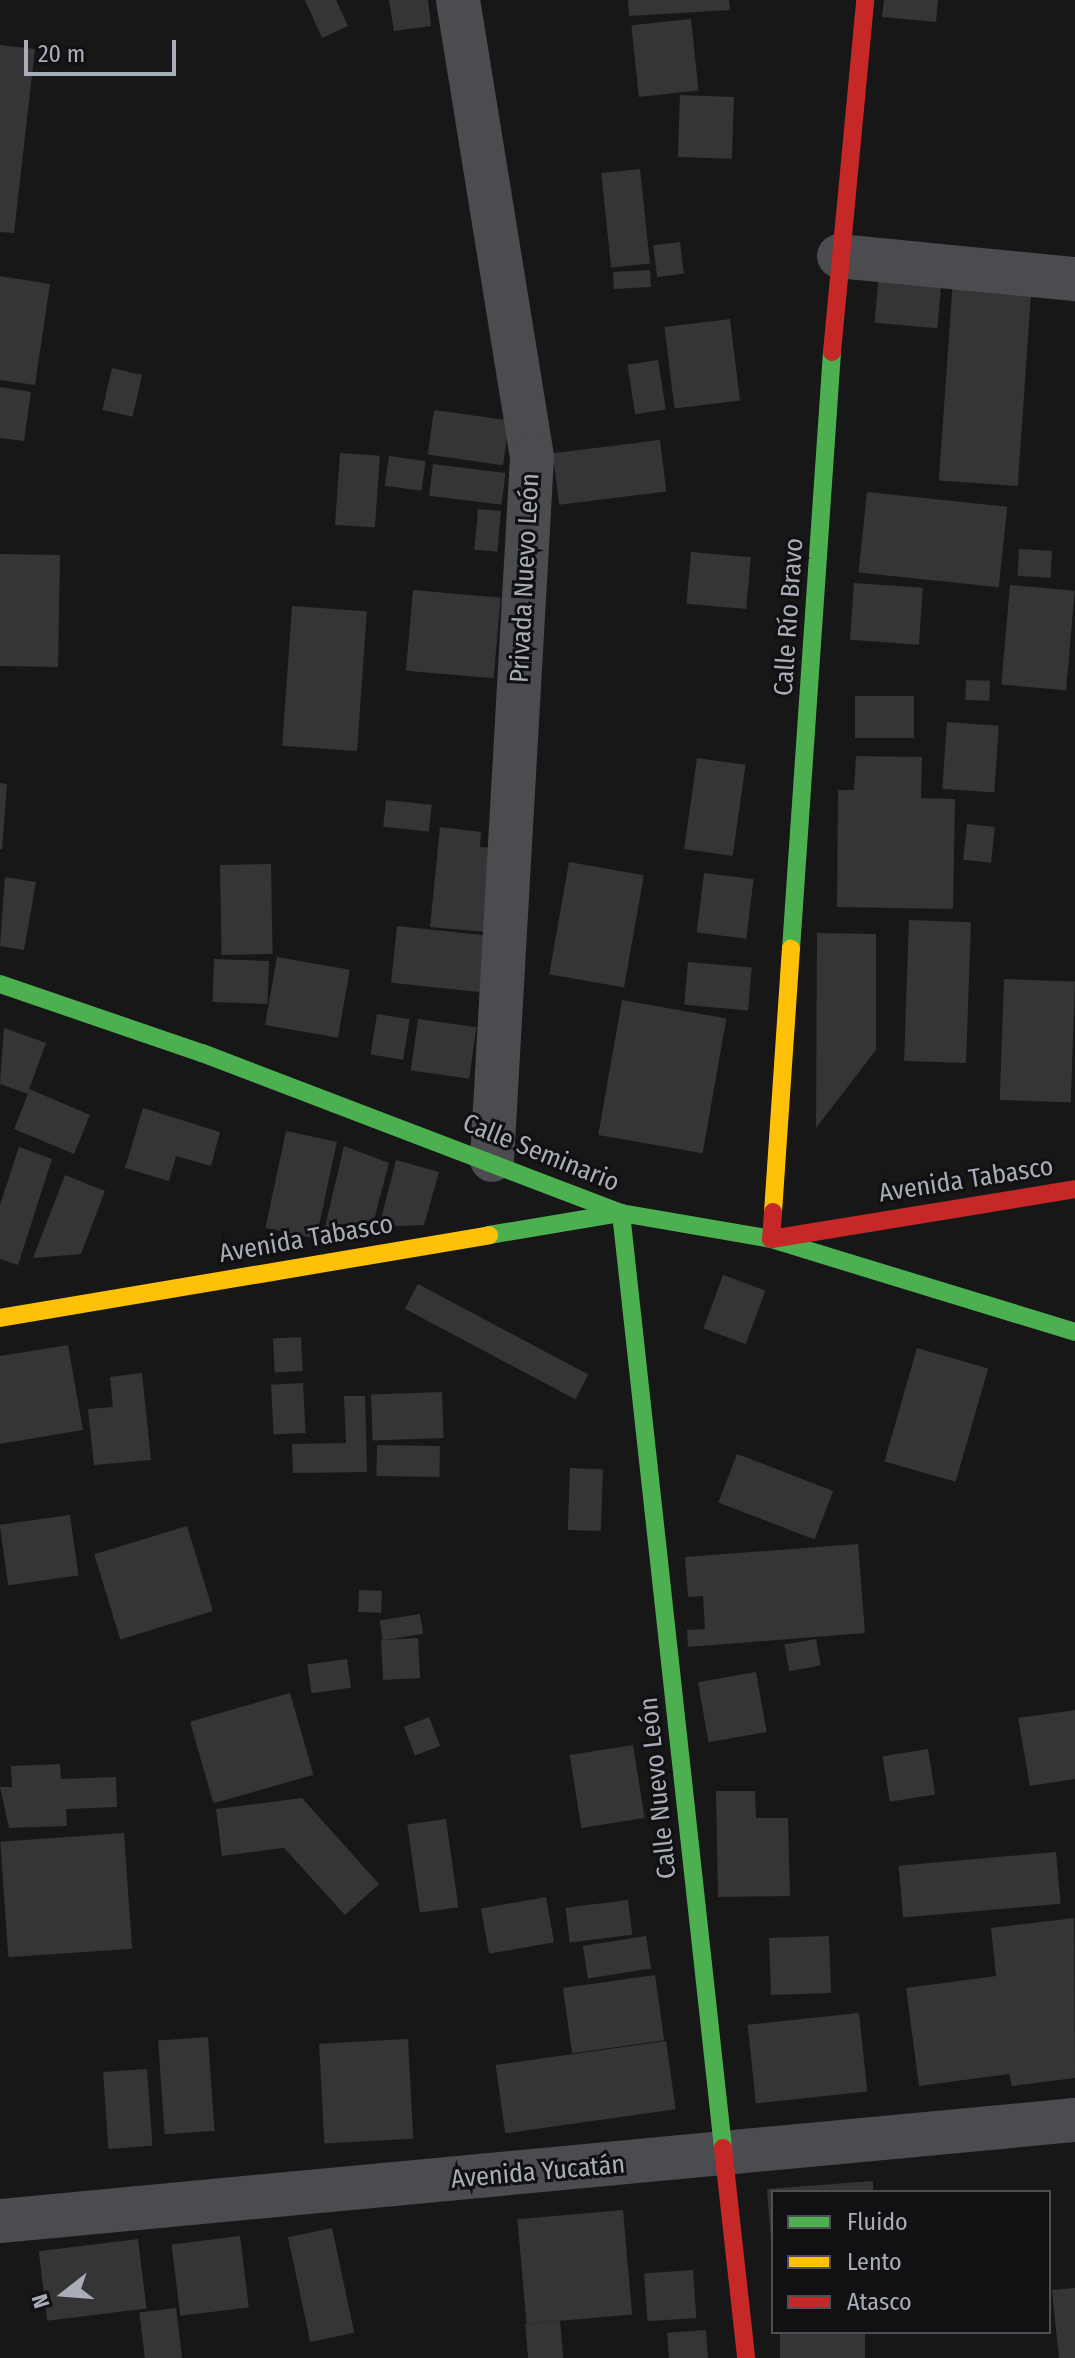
<!DOCTYPE html>
<html>
<head>
<meta charset="utf-8">
<style>
	body { margin:0 }
	#map { position:relative; width:1075px; height:2358px; overflow:hidden; background:#171717; font-family:"Fira Sans Condensed",sans-serif }
	div>[style] { position:absolute }
	[style*='--x'] { left:calc(var(--x)*1px); top:calc(var(--y)*1px); width:calc(var(--w)*1px); rotate:calc(var(--a)*1deg) }
	.building>* { inset:0; background:#353536; transform-origin:0 0 }
	.street>* { height:44px; margin:-22px; padding:0 22px; transform-origin:22px; border-radius:22px; background:#4b4c50 }
	.fast>* { height:18px; margin:-9px; padding:0 9px; transform-origin:9px; border-radius:9px; background:#4caf50 }
	.slow>* { height:18px; margin:-9px; padding:0 9px; transform-origin:9px; border-radius:9px; background:#ffc107 }
	.jam>* { height:18px; margin:-9px; padding:0 9px; transform-origin:9px; border-radius:9px; background:#c62828 }
	span { translate:-50% -50%; white-space:nowrap; text-align:center; line-height:1.15; -webkit-text-stroke:6px #111113; paint-order:stroke }
	.street-label { font-size:26px; color:#a8adb8 }
	.legend { position:absolute; left:771px; top:2190px; width:280px; height:144px; box-sizing:border-box; background:#111113; border:2px solid #4d4f55; margin:0; padding:10px 14px; list-style:none; font-size:24px; color:#a8adb8 }
	.legend li { display:flex; align-items:center; gap:16px; height:40px }
	.legend b { width:40px; border:2px solid #4d4f55 }
	.north { position:absolute; left:24px; top:2254px; width:80px; height:80px; -webkit-text-stroke:6px #111113; paint-order:stroke; rotate:253deg; font-size:22px; font-weight:700; line-height:32px; text-align:center; color:#a8adb8 }
	.north::after { content:''; display:block; margin:auto; width:28px; height:36px; background:#a8adb8; clip-path:polygon(50% 0,100% 100%,50% 72%,0 100%) }
	.scale { position:absolute; left:24px; top:40px; width:152px; height:36px; box-sizing:border-box; border:4px solid #a8adb8; border-top:0; padding-left:10px; font-size:24px; line-height:28px; white-space:nowrap; color:#a8adb8; -webkit-text-stroke:6px #111113; paint-order:stroke }
</style>
</head>
<body>
<div id="map">
	<div class="building">
		<div style="clip-path:polygon(305px 0,336px 0,348px 26px,322px 38px)"></div>
		<div style="clip-path:polygon(389px 0,428px 0,431px 26px,394px 31px)"></div>
		<div style="clip-path:polygon(628px 0,729px 0,730px 10px,629px 16px)"></div>
		<div style="clip-path:polygon(884px 0,938px 0,936px 22px,882px 17px)"></div>
		<div style="left:691px;top:19px;width:72px;height:60px;rotate:84deg"></div>
		<div style="clip-path:polygon(0 45px,35px 49px,14px 233px,0 232px)"></div>
		<div style="left:680px;top:95px;width:54px;height:62px;rotate:2deg"></div>
		<div style="left:640px;top:169px;width:95px;height:39px;rotate:84deg"></div>
		<div style="left:680px;top:242px;width:32px;height:27px;rotate:83deg"></div>
		<div style="left:880px;top:261px;width:63px;height:62px;rotate:5deg"></div>
		<div style="left:650px;top:270px;width:17px;height:37px;rotate:87deg"></div>
		<div style="clip-path:polygon(0 276px,50px 284px,35px 385px,0 380px)"></div>
		<div style="left:953px;top:278px;width:79px;height:203px;rotate:4deg"></div>
		<div style="left:730px;top:319px;width:82px;height:66px;rotate:83deg"></div>
		<div style="left:658px;top:360px;width:50px;height:31px;rotate:81deg"></div>
		<div style="left:112px;top:368px;width:31px;height:43px;rotate:13deg"></div>
		<div style="clip-path:polygon(0 387px,31px 392px,24px 441px,0 438px)"></div>
		<div style="left:434px;top:410px;width:76px;height:45px;rotate:8deg"></div>
		<div style="left:660px;top:440px;width:52px;height:108px;rotate:83deg"></div>
		<div style="left:340px;top:453px;width:40px;height:72px;rotate:4deg"></div>
		<div style="left:389px;top:456px;width:37px;height:30px;rotate:8deg"></div>
		<div style="left:433px;top:464px;width:73px;height:32px;rotate:7deg"></div>
		<div style="left:867px;top:492px;width:141px;height:81px;rotate:6deg"></div>
		<div style="left:478px;top:509px;width:23px;height:41px;rotate:5deg"></div>
		<div style="left:1019px;top:549px;width:33px;height:27px;rotate:3deg"></div>
		<div style="left:691px;top:552px;width:60px;height:52px;rotate:5deg"></div>
		<div style="left:0;top:554px;width:60px;height:112px;rotate:1deg"></div>
		<div style="left:854px;top:583px;width:69px;height:57px;rotate:4deg"></div>
		<div style="left:1010px;top:585px;width:65px;height:100px;rotate:5deg"></div>
		<div style="left:413px;top:590px;width:88px;height:81px;rotate:5deg"></div>
		<div style="left:292px;top:606px;width:75px;height:140px;rotate:4deg"></div>
		<div style="left:966px;top:680px;width:24px;height:20px;rotate:2deg"></div>
		<div style="left:914px;top:696px;width:42px;height:59px;rotate:90deg"></div>
		<div style="left:947px;top:722px;width:52px;height:67px;rotate:4deg"></div>
		<div style="clip-path:polygon(856px 756px,922px 757px,921px 798px,955px 799px,953px 909px,837px 907px,838px 790px,854px 790px)"></div>
		<div style="left:697px;top:758px;width:49px;height:92px;rotate:8deg"></div>
		<div style="clip-path:polygon(0 783px,7px 784px,2px 849px,0 849px)"></div>
		<div style="left:386px;top:800px;width:46px;height:27px;rotate:6deg"></div>
		<div style="left:967px;top:824px;width:28px;height:36px;rotate:6deg"></div>
		<div style="clip-path:polygon(440px 827px,481px 832px,480px 847px,494px 848px,486px 932px,430px 927px)"></div>
		<div style="left:569px;top:862px;width:76px;height:114px;rotate:10deg"></div>
		<div style="left:271px;top:864px;width:90px;height:51px;rotate:89deg"></div>
		<div style="left:704px;top:873px;width:50px;height:60px;rotate:7deg"></div>
		<div style="clip-path:polygon(5px 877px,36px 882px,24px 950px,0 946px)"></div>
		<div style="left:909px;top:920px;width:62px;height:141px;rotate:2deg"></div>
		<div style="left:397px;top:926px;width:93px;height:57px;rotate:6deg"></div>
		<div style="clip-path:polygon(817px 933px,876px 934px,876px 1050px,816px 1128px)"></div>
		<div style="left:277px;top:957px;width:74px;height:69px;rotate:10deg"></div>
		<div style="left:214px;top:959px;width:55px;height:43px;rotate:2deg"></div>
		<div style="left:688px;top:962px;width:64px;height:43px;rotate:5deg"></div>
		<div style="left:1004px;top:979px;width:71px;height:121px;rotate:2deg"></div>
		<div style="left:622px;top:1000px;width:106px;height:137px;rotate:10deg"></div>
		<div style="left:377px;top:1014px;width:33px;height:41px;rotate:9deg"></div>
		<div style="left:418px;top:1019px;width:59px;height:52px;rotate:8deg"></div>
		<div style="clip-path:polygon(4px 1028px,46px 1043px,29px 1089px,90px 1115px,74px 1154px,14px 1129px,28px 1094px,0 1084px)"></div>
		<div style="clip-path:polygon(143px 1108px,220px 1132px,211px 1166px,176px 1156px,169px 1181px,125px 1168px)"></div>
		<div style="left:286px;top:1131px;width:52px;height:99px;rotate:12deg"></div>
		<div style="clip-path:polygon(344px 1146px,389px 1163px,374px 1220px,325px 1227px)"></div>
		<div style="clip-path:polygon(19px 1147px,52px 1159px,18px 1265px,0 1259px,0 1205px)"></div>
		<div style="clip-path:polygon(396px 1160px,439px 1172px,424px 1225px,379px 1227px)"></div>
		<div style="clip-path:polygon(65px 1175px,105px 1191px,81px 1254px,33px 1258px)"></div>
		<div style="left:723px;top:1275px;width:45px;height:57px;rotate:20deg"></div>
		<div style="left:418px;top:1284px;width:193px;height:28px;rotate:28deg"></div>
		<div style="left:301px;top:1337px;width:34px;height:28px;rotate:87deg"></div>
		<div style="clip-path:polygon(68px 1345px,83px 1430px,0 1444px,0 1356px)"></div>
		<div style="left:917px;top:1348px;width:74px;height:118px;rotate:16deg"></div>
		<div style="clip-path:polygon(142px 1373px,151px 1460px,94px 1465px,88px 1409px,113px 1407px,110px 1377px)"></div>
		<div style="left:303px;top:1383px;width:50px;height:32px;rotate:87deg"></div>
		<div style="left:442px;top:1392px;width:46px;height:71px;rotate:88deg"></div>
		<div style="clip-path:polygon(344px 1396px,365px 1396px,367px 1472px,293px 1473px,292px 1444px,346px 1443px)"></div>
		<div style="left:377px;top:1445px;width:63px;height:31px;rotate:1deg"></div>
		<div style="left:737px;top:1454px;width:103px;height:52px;rotate:21deg"></div>
		<div style="left:570px;top:1468px;width:33px;height:62px;rotate:2deg"></div>
		<div style="left:70px;top:1515px;width:61px;height:71px;rotate:82deg"></div>
		<div style="left:187px;top:1526px;width:89px;height:97px;rotate:73deg"></div>
		<div style="clip-path:polygon(858px 1544px,865px 1633px,688px 1647px,687px 1630px,705px 1629px,703px 1596px,688px 1597px,685px 1557px)"></div>
		<div style="left:359px;top:1590px;width:23px;height:22px;rotate:2deg"></div>
		<div style="left:420px;top:1614px;width:20px;height:41px;rotate:81deg"></div>
		<div style="left:418px;top:1638px;width:40px;height:37px;rotate:87deg"></div>
		<div style="left:816px;top:1639px;width:27px;height:32px;rotate:80deg"></div>
		<div style="left:347px;top:1659px;width:29px;height:40px;rotate:82deg"></div>
		<div style="left:756px;top:1672px;width:61px;height:59px;rotate:80deg"></div>
		<div style="left:290px;top:1693px;width:85px;height:104px;rotate:74deg"></div>
		<div style="clip-path:polygon(1075px 1710px,1075px 1779px,1030px 1786px,1018px 1718px)"></div>
		<div style="left:429px;top:1717px;width:31px;height:27px;rotate:69deg"></div>
		<div style="left:633px;top:1745px;width:74px;height:64px;rotate:81deg"></div>
		<div style="left:928px;top:1749px;width:46px;height:46px;rotate:81deg"></div>
		<div style="clip-path:polygon(60px 1764px,61px 1779px,116px 1777px,117px 1807px,66px 1809px,67px 1826px,9px 1828px,0 1787px,12px 1787px,11px 1766px)"></div>
		<div style="clip-path:polygon(716px 1791px,755px 1791px,756px 1818px,788px 1818px,790px 1896px,718px 1897px)"></div>
		<div style="clip-path:polygon(302px 1798px,379px 1884px,345px 1915px,284px 1848px,222px 1856px,216px 1809px)"></div>
		<div style="left:446px;top:1819px;width:89px;height:39px;rotate:82deg"></div>
		<div style="left:124px;top:1833px;width:116px;height:124px;rotate:86deg"></div>
		<div style="left:1056px;top:1852px;width:52px;height:158px;rotate:85deg"></div>
		<div style="left:546px;top:1897px;width:46px;height:66px;rotate:80deg"></div>
		<div style="left:628px;top:1900px;width:35px;height:63px;rotate:83deg"></div>
		<div style="clip-path:polygon(1074px 1918px,1075px 2078px,1012px 2086px,1009px 2074px,919px 2086px,906px 1988px,996px 1976px,991px 1928px)"></div>
		<div style="left:646px;top:1936px;width:33px;height:64px;rotate:81deg"></div>
		<div style="left:829px;top:1936px;width:57px;height:60px;rotate:88deg"></div>
		<div style="left:655px;top:1975px;width:66px;height:93px;rotate:82deg"></div>
		<div style="left:859px;top:2013px;width:79px;height:112px;rotate:84deg"></div>
		<div style="left:208px;top:2037px;width:94px;height:50px;rotate:86deg"></div>
		<div style="left:408px;top:2039px;width:100px;height:89px;rotate:87deg"></div>
		<div style="left:666px;top:2041px;width:69px;height:172px;rotate:82deg"></div>
		<div style="left:147px;top:2069px;width:77px;height:44px;rotate:86deg"></div>
		<div style="clip-path:polygon(873px 2181px,873px 2192px,773px 2192px,771px 2240px,767px 2189px)"></div>
		<div style="left:623px;top:2210px;width:105px;height:106px;rotate:85deg"></div>
		<div style="left:332px;top:2228px;width:107px;height:45px;rotate:78deg"></div>
		<div style="left:240px;top:2236px;width:72px;height:69px;rotate:83deg"></div>
		<div style="left:138px;top:2239px;width:70px;height:100px;rotate:83deg"></div>
		<div style="left:693px;top:2270px;width:48px;height:49px;rotate:86deg"></div>
		<div style="clip-path:polygon(1075px 2288px,1075px 2358px,1059px 2358px,1052px 2290px)"></div>
		<div style="left:176px;top:2308px;width:50px;height:37px;rotate:83deg"></div>
		<div style="left:560px;top:2321px;width:37px;height:35px;rotate:85deg"></div>
		<div style="left:706px;top:2330px;width:28px;height:39px;rotate:86deg"></div>
		<div style="left:780px;top:2332px;width:85px;height:26px"></div>
	</div>
	<div class="street">
		<div style="--x:458;--y:0;--w:464;--a:80.8"></div>
		<div style="--x:532;--y:458;--w:703;--a:93.26"></div>
		<div style="--x:839;--y:256;--w:237;--a:5.6"></div>
		<div style="--x:0;--y:2221;--w:1080;--a:-5.37"></div>
	</div>
	<div class="fast">
		<div style="--x:791;--y:949;--w:598;--a:-86.07"></div>
		<div style="--x:0;--y:984;--w:213;--a:18.9"></div>
		<div style="--x:202;--y:1053;--w:449;--a:20.9"></div>
		<div style="--x:621;--y:1213;--w:152;--a:9.8"></div>
		<div style="--x:771;--y:1239;--w:318;--a:17"></div>
		<div style="--x:489;--y:1235;--w:134;--a:-9.5"></div>
		<div style="--x:621;--y:1213;--w:941;--a:83.77"></div>
	</div>
	<div class="slow">
		<div style="--x:773;--y:1212;--w:264;--a:-86.1"></div>
		<div style="--x:0;--y:1318;--w:496;--a:-9.6"></div>
	</div>
	<div class="jam">
		<div style="--x:832;--y:352;--w:354;--a:-84.6"></div>
		<div style="--x:773;--y:1212;--w:27;--a:94"></div>
		<div style="--x:771;--y:1239;--w:308;--a:-9.3"></div>
		<div style="--x:723;--y:2148;--w:211;--a:83.7"></div>
	</div>
	<div class="street-label">
		<span style="left:525px;top:578px;rotate:-87deg">Privada Nuevo León</span>
		<span style="left:789px;top:617px;rotate:-86deg">Calle Río Bravo</span>
		<span style="left:541px;top:1153px;rotate:22deg">Calle Seminario</span>
		<span style="left:966px;top:1180px;rotate:-9deg">Avenida Tabasco</span>
		<span style="left:306px;top:1239px;rotate:-10deg">Avenida Tabasco</span>
		<span style="left:658px;top:1788px;rotate:-96deg">Calle Nuevo León</span>
		<span style="left:538px;top:2172px;rotate:-5deg">Avenida Yucatán</span>
	</div>
	<ul class="legend">
	<li><b style="height:10px;background:#4caf50"></b>Fluido</li>
	<li><b style="height:10px;background:#ffc107"></b>Lento</li>
	<li><b style="height:10px;background:#c62828"></b>Atasco</li>
	</ul>
	<div class="north">N</div>
	<div class="scale">20 m</div>
</div>
</body>
</html>
